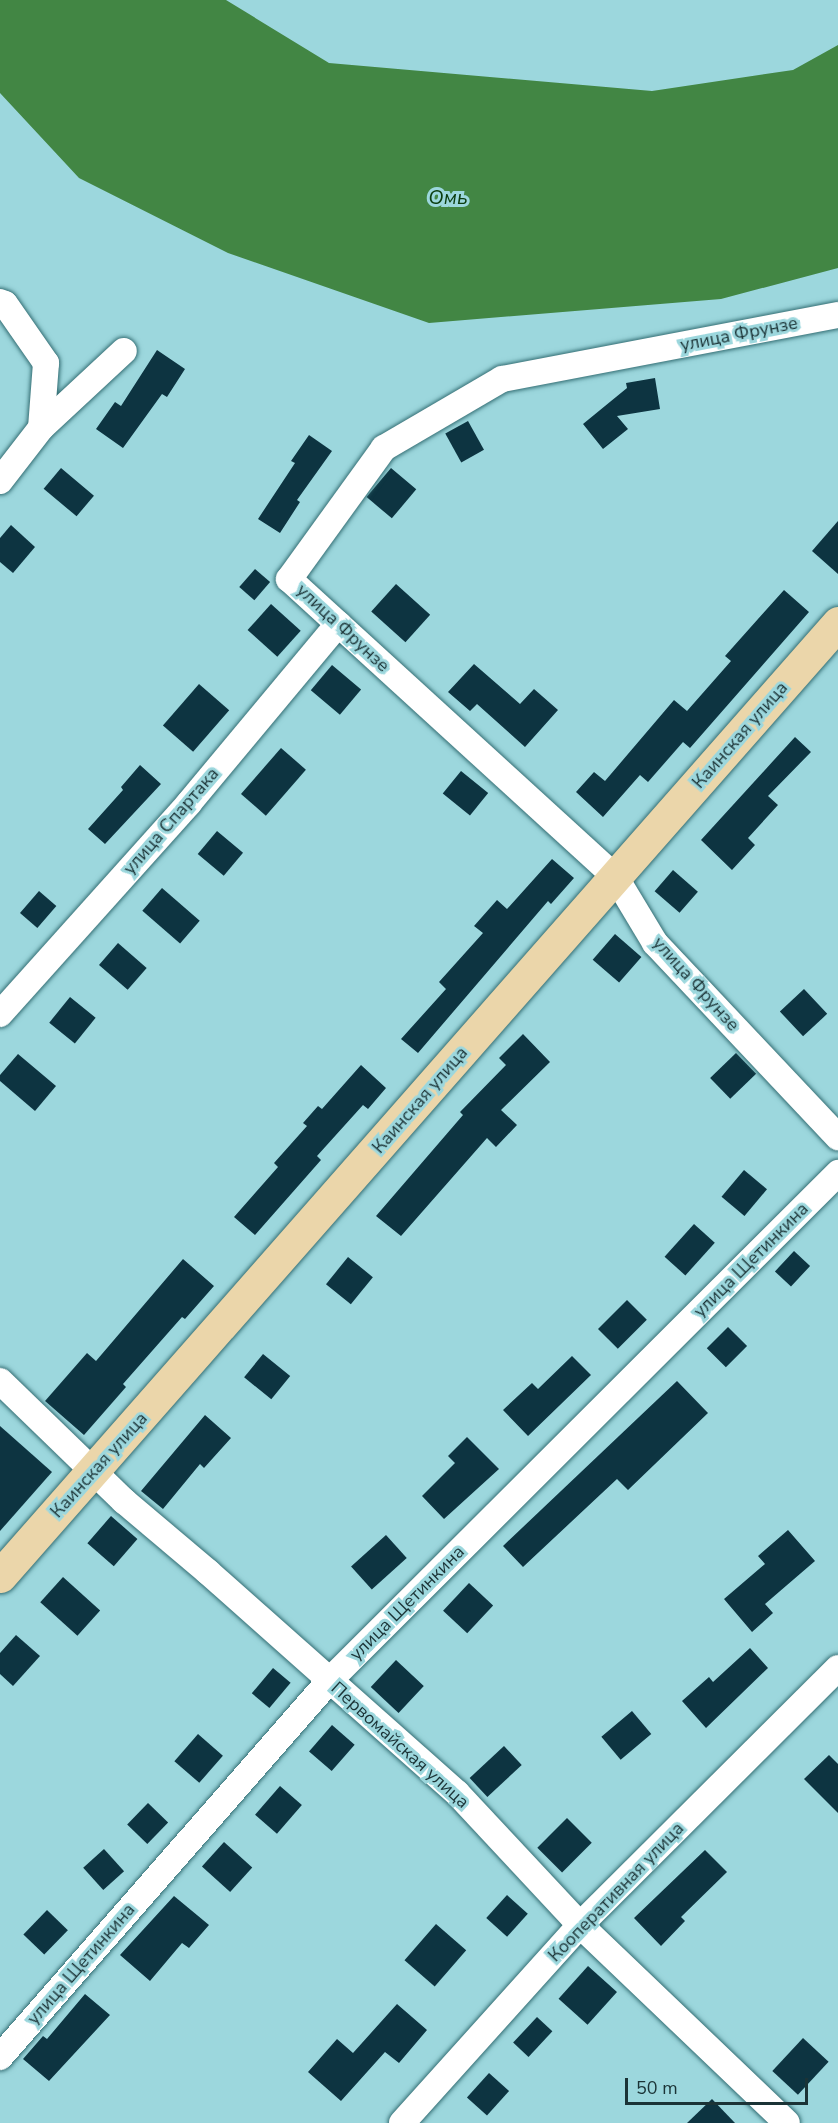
<!DOCTYPE html>
<html>
<head>
<meta charset="utf-8">
<style>
	body { margin:0 }
	#map { position:relative; width:838px; height:2123px; overflow:hidden; background:#9cd7dd; font-family:"Nunito Sans",sans-serif }
	div>[style] { position:absolute }
	[style*='--x'] { left:calc(var(--x)*1px); top:calc(var(--y)*1px); width:calc(var(--w)*1px); rotate:calc(var(--a)*1deg) }
	.water>* { inset:0; background:#428644 }
	.building>* { inset:0; background:#0d3441; transform-origin:0 0 }
	.roads { filter:drop-shadow(0 0 2px #346e74) drop-shadow(0 0 2px #346e74) }
	.minor>* { height:26px; margin:-13px; padding:0 13px; transform-origin:13px; border-radius:13px; background:#fff }
	.major>* { height:33px; margin:-16.5px; padding:0 16.5px; transform-origin:16.5px; border-radius:16.5px; background:#ebd6aa }
	span { translate:-50% -50%; white-space:nowrap; text-align:center; line-height:1.15; -webkit-text-stroke:6px #9cd7dd; paint-order:stroke }
	.street-label { font-size:18px; color:#1b3336 }
	.water-label { font-size:20px; color:#0b3d0f; font-style:italic }
	.scale { position:absolute; left:625px; top:2078px; width:183px; height:27px; box-sizing:border-box; border:3px solid #1b3336; border-top:0; padding-left:8px; font-size:18px; line-height:21px; white-space:nowrap; color:#1b3336; -webkit-text-stroke:4px #9cd7dd; paint-order:stroke }
</style>
</head>
<body>
<div id="map">
	<div class="water">
		<div style="clip-path:polygon(0 0,226px 0,329px 63px,652px 91px,793px 70px,838px 45px,838px 268px,721px 299px,429px 323px,228px 253px,79px 178px,0 93px)"></div>
	</div>
	<div class="building">
		<div style="clip-path:polygon(157px 350px,185px 369px,167px 397px,162px 394px,123px 448px,96px 429px,115px 402px,121px 406px)"></div>
		<div style="clip-path:polygon(655px 378px,660px 409px,617px 416px,628px 429px,603px 449px,583px 424px,627px 388px,626px 383px)"></div>
		<div style="left:468px;top:421px;width:33px;height:26px;rotate:61deg"></div>
		<div style="clip-path:polygon(309px 435px,332px 451px,297px 500px,300px 502px,280px 533px,258px 519px,295px 463px,291px 461px)"></div>
		<div style="left:61px;top:468px;width:43px;height:27px;rotate:40deg"></div>
		<div style="left:391px;top:468px;width:33px;height:38px;rotate:40deg"></div>
		<div style="clip-path:polygon(838px 521px,838px 574px,812px 551px)"></div>
		<div style="clip-path:polygon(11px 525px,35px 547px,13px 573px,0 562px,0 538px)"></div>
		<div style="left:255px;top:569px;width:20px;height:24px;rotate:41deg"></div>
		<div style="left:396px;top:584px;width:46px;height:37px;rotate:42deg"></div>
		<div style="clip-path:polygon(784px 590px,809px 612px,690px 748px,683px 742px,648px 782px,640px 775px,603px 817px,576px 792px,594px 772px,605px 781px,674px 700px,687px 711px,731px 661px,725px 656px)"></div>
		<div style="left:271px;top:604px;width:40px;height:35px;rotate:42deg"></div>
		<div style="clip-path:polygon(474px 664px,520px 704px,534px 689px,558px 710px,525px 747px,477px 704px,470px 711px,448px 692px)"></div>
		<div style="left:332px;top:665px;width:38px;height:33px;rotate:40deg"></div>
		<div style="left:199px;top:684px;width:40px;height:55px;rotate:41deg"></div>
		<div style="clip-path:polygon(795px 737px,811px 752px,768px 796px,778px 805px,748px 838px,755px 845px,732px 870px,701px 840px)"></div>
		<div style="left:281px;top:748px;width:33px;height:61px;rotate:41deg"></div>
		<div style="clip-path:polygon(140px 765px,161px 784px,105px 844px,88px 829px,123px 790px,121px 787px)"></div>
		<div style="left:461px;top:771px;width:35px;height:29px;rotate:39deg"></div>
		<div style="left:217px;top:831px;width:34px;height:30px;rotate:40deg"></div>
		<div style="clip-path:polygon(552px 859px,574px 878px,551px 904px,548px 901px,418px 1053px,401px 1039px,446px 989px,439px 982px,483px 933px,474px 926px,497px 900px,507px 909px)"></div>
		<div style="left:673px;top:870px;width:33px;height:28px;rotate:41deg"></div>
		<div style="left:162px;top:888px;width:50px;height:30px;rotate:41deg"></div>
		<div style="left:39px;top:891px;width:23px;height:29px;rotate:41deg"></div>
		<div style="left:615px;top:934px;width:35px;height:34px;rotate:41deg"></div>
		<div style="left:118px;top:943px;width:38px;height:29px;rotate:41deg"></div>
		<div style="left:804px;top:989px;width:34px;height:33px;rotate:47deg"></div>
		<div style="left:70px;top:997px;width:33px;height:33px;rotate:39deg"></div>
		<div style="clip-path:polygon(523px 1034px,550px 1062px,501px 1110px,517px 1125px,496px 1147px,487px 1138px,401px 1236px,376px 1216px,463px 1115px,460px 1112px,506px 1065px,499px 1058px)"></div>
		<div style="left:736px;top:1053px;width:29px;height:36px;rotate:46deg"></div>
		<div style="clip-path:polygon(18px 1054px,56px 1086px,35px 1111px,0 1081px,0 1075px)"></div>
		<div style="clip-path:polygon(361px 1065px,386px 1088px,368px 1109px,363px 1105px,317px 1156px,321px 1160px,255px 1235px,234px 1217px,278px 1167px,274px 1163px,307px 1126px,303px 1123px,318px 1106px,322px 1109px)"></div>
		<div style="left:744px;top:1170px;width:30px;height:35px;rotate:40deg"></div>
		<div style="left:694px;top:1224px;width:28px;height:44px;rotate:42deg"></div>
		<div style="left:794px;top:1251px;width:22px;height:28px;rotate:43deg"></div>
		<div style="left:348px;top:1257px;width:32px;height:35px;rotate:39deg"></div>
		<div style="clip-path:polygon(183px 1259px,214px 1286px,185px 1319px,182px 1317px,123px 1384px,126px 1387px,84px 1435px,45px 1401px,87px 1353px,96px 1361px)"></div>
		<div style="left:627px;top:1300px;width:28px;height:41px;rotate:45deg"></div>
		<div style="left:728px;top:1327px;width:27px;height:30px;rotate:45deg"></div>
		<div style="left:263px;top:1354px;width:35px;height:30px;rotate:39deg"></div>
		<div style="clip-path:polygon(572px 1356px,591px 1375px,528px 1436px,503px 1410px,532px 1383px,538px 1389px)"></div>
		<div style="clip-path:polygon(677px 1381px,708px 1413px,628px 1490px,617px 1479px,523px 1567px,503px 1546px)"></div>
		<div style="clip-path:polygon(205px 1415px,231px 1438px,204px 1468px,200px 1464px,163px 1509px,141px 1491px)"></div>
		<div style="clip-path:polygon(0 1426px,52px 1472px,0 1531px)"></div>
		<div style="clip-path:polygon(467px 1437px,499px 1469px,444px 1519px,422px 1496px,455px 1463px,448px 1456px)"></div>
		<div style="left:111px;top:1516px;width:35px;height:36px;rotate:41deg"></div>
		<div style="clip-path:polygon(788px 1530px,815px 1561px,765px 1604px,773px 1613px,752px 1632px,724px 1599px,765px 1564px,758px 1556px)"></div>
		<div style="left:386px;top:1535px;width:31px;height:47px;rotate:48deg"></div>
		<div style="left:63px;top:1577px;width:50px;height:34px;rotate:42deg"></div>
		<div style="left:469px;top:1583px;width:33px;height:38px;rotate:43deg"></div>
		<div style="clip-path:polygon(16px 1635px,40px 1656px,13px 1686px,0 1674px,0 1653px)"></div>
		<div style="clip-path:polygon(750px 1648px,768px 1668px,706px 1728px,682px 1701px,709px 1677px,713px 1682px)"></div>
		<div style="left:396px;top:1660px;width:38px;height:37px;rotate:43deg"></div>
		<div style="left:273px;top:1668px;width:23px;height:33px;rotate:40deg"></div>
		<div style="left:632px;top:1711px;width:30px;height:40px;rotate:50deg"></div>
		<div style="left:332px;top:1725px;width:30px;height:35px;rotate:41deg"></div>
		<div style="left:198px;top:1734px;width:33px;height:36px;rotate:41deg"></div>
		<div style="left:504px;top:1746px;width:26px;height:47px;rotate:47deg"></div>
		<div style="clip-path:polygon(829px 1755px,838px 1764px,838px 1813px,804px 1779px)"></div>
		<div style="left:280px;top:1786px;width:29px;height:38px;rotate:41deg"></div>
		<div style="left:148px;top:1803px;width:28px;height:30px;rotate:44deg"></div>
		<div style="left:567px;top:1818px;width:35px;height:42px;rotate:45deg"></div>
		<div style="left:224px;top:1842px;width:38px;height:33px;rotate:42deg"></div>
		<div style="left:104px;top:1849px;width:30px;height:28px;rotate:48deg"></div>
		<div style="clip-path:polygon(705px 1850px,727px 1872px,681px 1917px,685px 1921px,661px 1946px,634px 1918px)"></div>
		<div style="left:507px;top:1895px;width:28px;height:31px;rotate:42deg"></div>
		<div style="clip-path:polygon(174px 1896px,209px 1925px,189px 1948px,182px 1943px,150px 1981px,120px 1955px)"></div>
		<div style="left:47px;top:1910px;width:29px;height:34px;rotate:44deg"></div>
		<div style="left:436px;top:1924px;width:40px;height:48px;rotate:41deg"></div>
		<div style="left:588px;top:1966px;width:39px;height:44px;rotate:42deg"></div>
		<div style="clip-path:polygon(85px 1994px,110px 2015px,49px 2081px,23px 2059px,43px 2036px,47px 2039px)"></div>
		<div style="clip-path:polygon(397px 2004px,427px 2030px,399px 2063px,385px 2052px,341px 2101px,308px 2072px,337px 2039px,353px 2053px)"></div>
		<div style="left:537px;top:2017px;width:21px;height:35px;rotate:43deg"></div>
		<div style="left:803px;top:2038px;width:35px;height:45px;rotate:43deg"></div>
		<div style="left:489px;top:2073px;width:27px;height:33px;rotate:42deg"></div>
		<div style="clip-path:polygon(712px 2099px,735px 2123px,687px 2123px)"></div>
	</div>
	<div class="roads">
		<div class="minor">
			<div style="--x:0;--y:302;--w:5;--a:22"></div>
			<div style="--x:5;--y:304;--w:72;--a:55.2"></div>
			<div style="--x:46;--y:363;--w:65;--a:94.4"></div>
			<div style="--x:838;--y:315;--w:342;--a:169.2"></div>
			<div style="--x:502;--y:379;--w:137;--a:149.7"></div>
			<div style="--x:384;--y:448;--w:162;--a:125.9"></div>
			<div style="--x:289;--y:579;--w:443;--a:42.4"></div>
			<div style="--x:616;--y:878;--w:76;--a:59"></div>
			<div style="--x:655;--y:943;--w:267;--a:46.7"></div>
			<div style="--x:0;--y:481;--w:67;--a:-52.3"></div>
			<div style="--x:41;--y:428;--w:113;--a:-42.9"></div>
			<div style="--x:0;--y:1014;--w:283;--a:-48.1"></div>
			<div style="--x:189;--y:803;--w:233;--a:-50.2"></div>
			<div style="--x:0;--y:1381;--w:173;--a:44.1"></div>
			<div style="--x:124;--y:1501;--w:110;--a:40.2"></div>
			<div style="--x:208;--y:1572;--w:333;--a:41.6"></div>
			<div style="--x:457;--y:1793;--w:180;--a:47"></div>
			<div style="--x:580;--y:1925;--w:286;--a:43.7"></div>
			<div style="--x:0;--y:2057;--w:501;--a:-48.8"></div>
			<div style="--x:330;--y:1680;--w:718;--a:-44.94"></div>
			<div style="--x:402;--y:2123;--w:266;--a:-48"></div>
			<div style="--x:580;--y:1925;--w:364;--a:-44.9"></div>
		</div>
		<div class="major">
			<div style="--x:0;--y:1576;--w:1269;--a:-48.67"></div>
		</div>
	</div>
	<div class="street-label">
		<span style="left:739px;top:334px;rotate:-11deg">улица Фрунзе</span>
		<span style="left:343px;top:628px;rotate:43deg">улица Фрунзе</span>
		<span style="left:740px;top:735px;rotate:-49deg">Каинская улица</span>
		<span style="left:171px;top:821px;rotate:-49deg">улица Спартака</span>
		<span style="left:696px;top:984px;rotate:48deg">улица Фрунзе</span>
		<span style="left:420px;top:1100px;rotate:-49deg">Каинская улица</span>
		<span style="left:751px;top:1260px;rotate:-45deg">улица Щетинкина</span>
		<span style="left:99px;top:1465px;rotate:-48deg">Каинская улица</span>
		<span style="left:407px;top:1603px;rotate:-45deg">улица Щетинкина</span>
		<span style="left:400px;top:1745px;rotate:42deg">Первомайская улица</span>
		<span style="left:616px;top:1892px;rotate:-46deg">Кооперативная улица</span>
		<span style="left:81px;top:1964px;rotate:-49deg">улица Щетинкина</span>
	</div>
	<div class="water-label">
		<span style="left:448px;top:197px">Омь</span>
	</div>
	<div class="scale">50 m</div>
</div>
</body>
</html>
